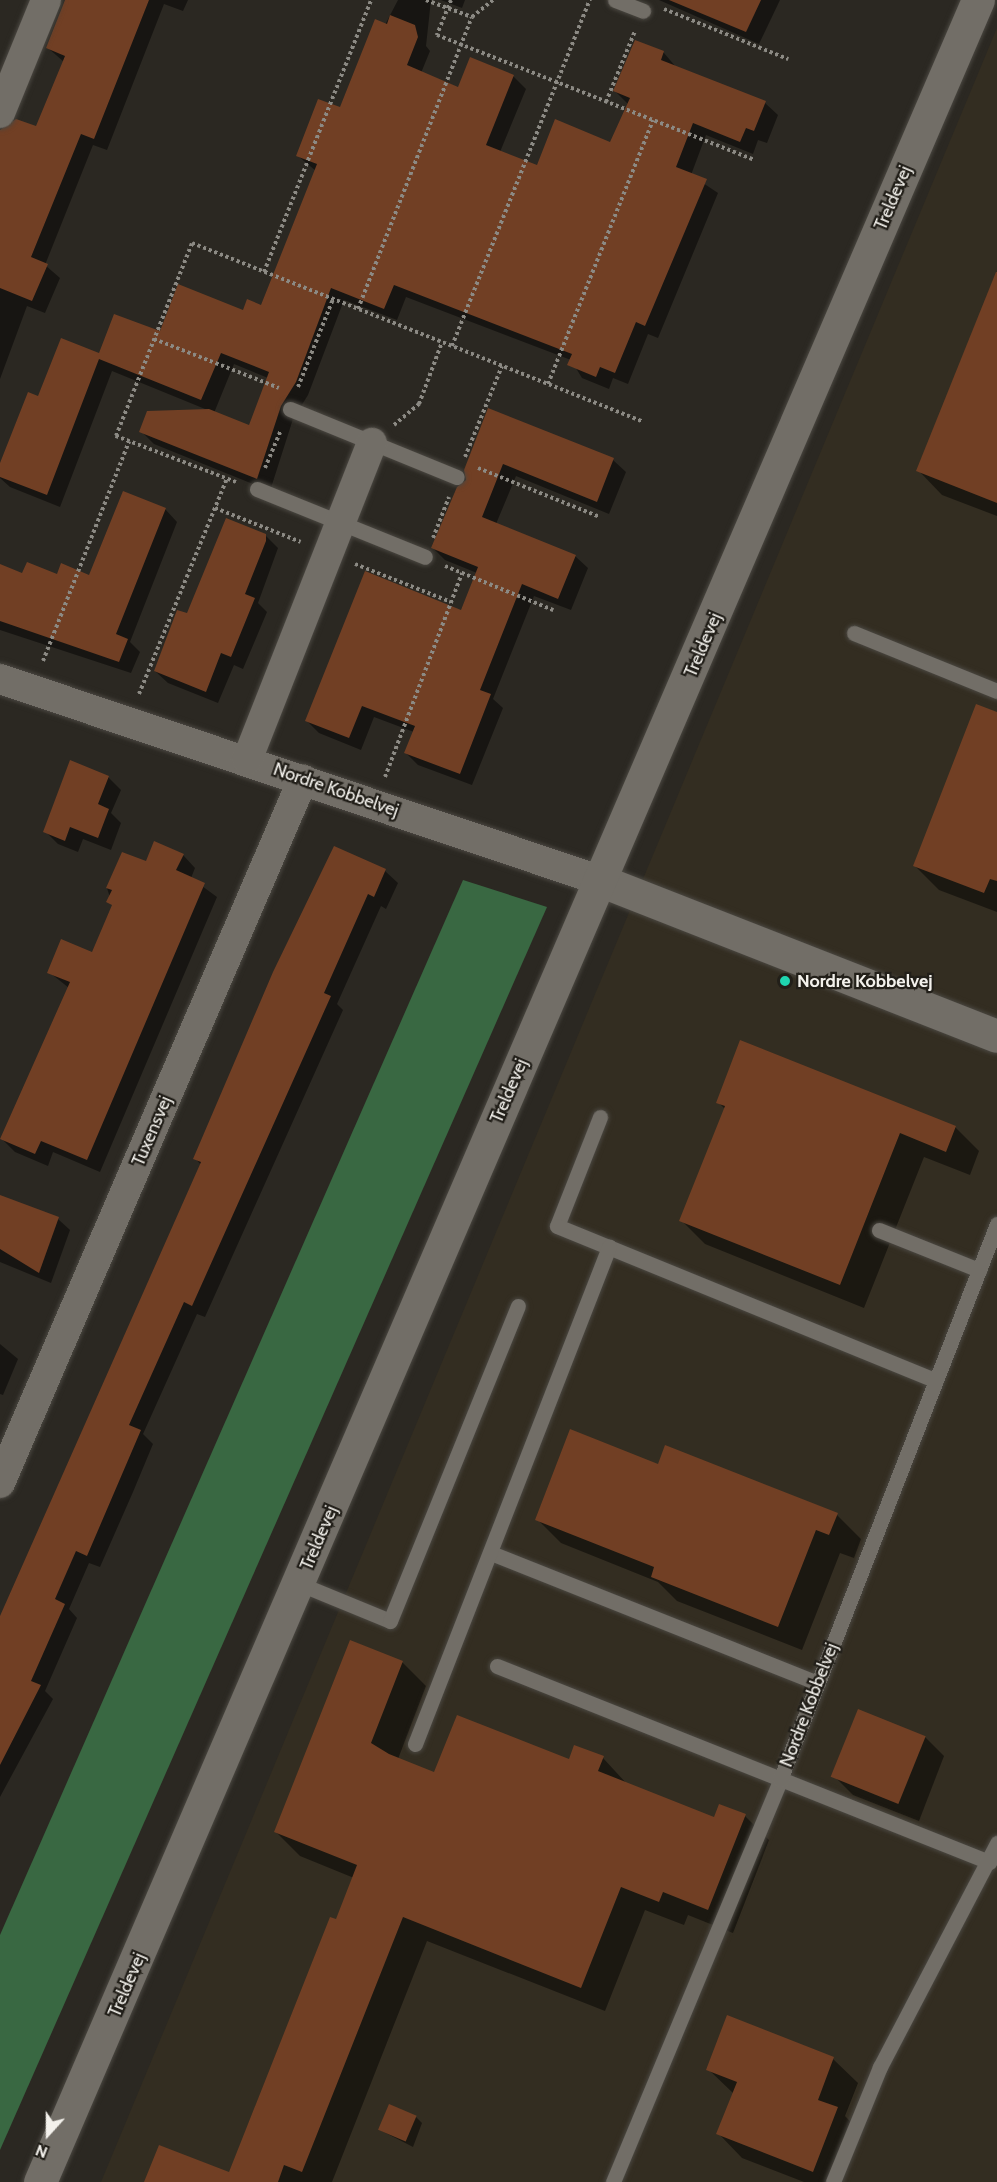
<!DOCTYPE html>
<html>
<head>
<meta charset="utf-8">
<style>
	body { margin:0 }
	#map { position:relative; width:997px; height:2182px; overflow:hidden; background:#2b2822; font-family:Cabin,sans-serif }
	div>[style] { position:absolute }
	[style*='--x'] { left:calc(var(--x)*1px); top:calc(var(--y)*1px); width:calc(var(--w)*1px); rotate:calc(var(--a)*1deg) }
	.built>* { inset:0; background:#332d21 }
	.forest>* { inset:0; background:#396842 }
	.shadow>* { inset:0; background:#0007 }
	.building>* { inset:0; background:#713f24; transform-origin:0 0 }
	.path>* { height:4px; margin-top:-2px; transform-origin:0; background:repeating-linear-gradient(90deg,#8c8a84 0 3px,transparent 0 6px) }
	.roads { filter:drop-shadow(0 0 2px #4a4741) drop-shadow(0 0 2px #4a4741) }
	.lane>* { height:15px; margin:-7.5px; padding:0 7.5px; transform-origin:7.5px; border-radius:7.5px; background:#726e67 }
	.street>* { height:30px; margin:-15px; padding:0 15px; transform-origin:15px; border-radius:15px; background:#726e67 }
	.secondary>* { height:33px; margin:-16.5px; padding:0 16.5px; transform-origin:16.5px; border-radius:16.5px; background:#726e67 }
	.dots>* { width:16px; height:16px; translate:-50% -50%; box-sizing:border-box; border:3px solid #221f19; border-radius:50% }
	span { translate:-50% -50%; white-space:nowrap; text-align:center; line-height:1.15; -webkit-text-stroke:4.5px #221f19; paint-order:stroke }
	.street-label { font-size:18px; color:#f3f1ec }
	.poi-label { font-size:18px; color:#f3f1ec; font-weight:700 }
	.left { translate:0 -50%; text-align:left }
	.north { position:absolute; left:18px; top:2104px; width:60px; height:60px; -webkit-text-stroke:4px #221f19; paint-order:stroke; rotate:201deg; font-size:16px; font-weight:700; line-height:24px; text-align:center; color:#f3f1ec }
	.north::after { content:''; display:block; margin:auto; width:21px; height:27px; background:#f3f1ec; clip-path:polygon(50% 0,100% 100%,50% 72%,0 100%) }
</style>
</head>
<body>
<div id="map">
	<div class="built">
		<div style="clip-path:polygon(997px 28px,997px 2182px,101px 2182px)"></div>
	</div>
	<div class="forest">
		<div style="clip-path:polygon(463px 880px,547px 907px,0 2150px,0 1935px)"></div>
	</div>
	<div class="shadow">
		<div style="clip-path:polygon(67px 0,188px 0,183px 11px,164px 4px,107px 150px,93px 145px,45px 265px,60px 278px,45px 313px,27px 306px,0 379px,0 130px,37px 128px,64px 62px,48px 48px)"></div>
		<div style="clip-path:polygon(evenodd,398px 0,431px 0,426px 46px,430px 51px,421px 73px,459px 89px,513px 76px,526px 89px,500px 152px,538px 167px,611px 144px,628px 104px,615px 91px,636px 42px,664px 53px,676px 67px,765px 103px,778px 115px,767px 143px,758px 140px,753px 154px,706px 135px,691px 175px,718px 193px,658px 338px,648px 334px,628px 384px,613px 378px,609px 389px,582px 378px,571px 360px,406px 297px,397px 320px,344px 300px,308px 395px,293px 419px,270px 491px,154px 444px,141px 431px,210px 411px,112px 371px,60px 507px,10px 487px,0 478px,0 467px,39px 398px,99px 355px,262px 307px,316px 171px,298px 156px,341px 109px,398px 0,234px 364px,268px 378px,249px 427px,214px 413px,234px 364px)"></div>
		<div style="clip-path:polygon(441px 0,465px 0,462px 8px)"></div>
		<div style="clip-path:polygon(659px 0,780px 0,759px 44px)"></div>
		<div style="clip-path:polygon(997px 274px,997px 516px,942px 495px,918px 470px)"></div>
		<div style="clip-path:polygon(488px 410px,613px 460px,626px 472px,609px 514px,516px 476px,496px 524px,575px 556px,588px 568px,571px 610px,534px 596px,493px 699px,503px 708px,472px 785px,418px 765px,406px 753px,414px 732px,374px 717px,361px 750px,319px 733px,307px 721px,462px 612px,477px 573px,445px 560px,433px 548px,468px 481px)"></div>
		<div style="clip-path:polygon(165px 509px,177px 522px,130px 642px,140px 652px,131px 673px,0 630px,0 565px,23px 575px,90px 577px)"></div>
		<div style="clip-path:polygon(265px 535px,278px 548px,258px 603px,267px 612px,243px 669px,234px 665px,218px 703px,168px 683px,155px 671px,187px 615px)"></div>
		<div style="clip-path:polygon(997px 714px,997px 912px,939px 890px,915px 866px)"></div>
		<div style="clip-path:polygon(108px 777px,121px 790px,111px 813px,121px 823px,111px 850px,83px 839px,78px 852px,58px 844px,45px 831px)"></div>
		<div style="clip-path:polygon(183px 855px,195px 868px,191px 878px,217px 897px,100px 1172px,53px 1152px,48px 1166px,15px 1152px,2px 1139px,69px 988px,49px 972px,93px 953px,113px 907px,107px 888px,147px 863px)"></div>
		<div style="clip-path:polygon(385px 871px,398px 883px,386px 909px,381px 906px,337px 1004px,343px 1010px,205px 1317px,197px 1314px,143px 1434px,153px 1444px,133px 1492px,100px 1567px,89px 1563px,69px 1609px,77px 1618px,45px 1691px,53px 1699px,0 1797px,0 1624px,201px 1165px,195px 1158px,274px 972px)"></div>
		<div style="clip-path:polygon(718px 1102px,955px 1127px,979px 1151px,970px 1175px,924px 1157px,864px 1308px,705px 1244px,681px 1220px,725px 1109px)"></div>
		<div style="clip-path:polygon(0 1209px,58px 1219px,70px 1230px,51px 1283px,0 1262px)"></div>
		<div style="clip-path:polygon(0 1344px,18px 1359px,3px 1395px,0 1394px)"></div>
		<div style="clip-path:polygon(659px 1466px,837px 1515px,861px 1539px,854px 1558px,840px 1553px,802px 1650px,677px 1601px,658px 1582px,561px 1543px,537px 1519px)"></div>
		<div style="clip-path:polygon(402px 1662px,426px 1686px,398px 1759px,435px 1774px,603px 1758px,627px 1784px,715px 1819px,745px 1816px,769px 1840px,733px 1933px,688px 1915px,684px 1925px,645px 1910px,605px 2011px,427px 1941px,332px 2182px,145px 2182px,229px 2174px,354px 1878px,300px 1856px,276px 1832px)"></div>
		<div style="clip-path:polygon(925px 1737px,944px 1756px,919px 1821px,853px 1795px,834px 1776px)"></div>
		<div style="clip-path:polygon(728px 2017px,833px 2059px,858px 2083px,845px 2116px,861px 2133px,842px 2182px,804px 2182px,742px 2158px,718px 2133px,734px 2094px,708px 2069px)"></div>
		<div style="clip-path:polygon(416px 2117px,422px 2123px,413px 2147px,380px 2130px)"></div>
	</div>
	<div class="building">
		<div style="clip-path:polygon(65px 0,149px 0,94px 139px,81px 134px,31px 257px,48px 264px,32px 301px,0 288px,0 130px,16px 119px,36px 126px,65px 56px,46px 48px)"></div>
		<div style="clip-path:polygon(669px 0,761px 0,746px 32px)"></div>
		<div style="clip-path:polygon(390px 15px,415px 25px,418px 37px,407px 65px,458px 87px,470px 57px,514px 75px,486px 145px,537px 165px,555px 119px,610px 142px,630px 98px,613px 91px,635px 40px,664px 51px,661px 60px,766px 101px,754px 131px,746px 128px,740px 142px,693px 123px,676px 167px,707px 179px,645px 326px,636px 322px,615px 373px,600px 367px,596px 377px,567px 365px,572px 354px,394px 285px,384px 309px,331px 288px,296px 382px,281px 406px,257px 479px,139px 432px,147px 411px,209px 409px,249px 425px,269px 372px,221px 353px,201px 400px,99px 359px,47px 495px,0 477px,0 463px,28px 392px,38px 396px,61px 338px,99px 353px,114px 314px,160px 331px,178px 284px,243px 310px,247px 299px,261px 305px,317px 164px,296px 156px,318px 99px,340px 107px,375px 19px,387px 24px)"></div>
		<div style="clip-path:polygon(996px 272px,997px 272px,997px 503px,916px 471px)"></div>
		<div style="clip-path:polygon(488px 408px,614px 458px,597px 502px,503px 464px,482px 517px,576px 555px,558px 599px,522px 584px,480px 690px,491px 694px,460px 774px,404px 753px,415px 726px,362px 706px,349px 738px,305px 721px,365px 571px,461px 610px,478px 567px,431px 548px,457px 487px,466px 480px,464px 470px)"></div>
		<div style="clip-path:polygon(123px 491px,166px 508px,116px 634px,128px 639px,119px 662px,0 621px,0 564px,22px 573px,27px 562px,57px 574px,61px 563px,89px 575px)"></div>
		<div style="clip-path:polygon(226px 518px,266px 534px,266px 541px,245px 594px,255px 598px,231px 657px,221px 653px,206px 692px,154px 671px,177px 610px,187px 613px)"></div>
		<div style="clip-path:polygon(976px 704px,997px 712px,997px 881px,990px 879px,984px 893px,913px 866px)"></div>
		<div style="clip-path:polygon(70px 760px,109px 776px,98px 804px,109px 809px,98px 838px,70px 827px,65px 841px,43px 832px)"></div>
		<div style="clip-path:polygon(154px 841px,184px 854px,176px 870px,205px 883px,87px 1160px,41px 1141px,35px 1154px,0 1139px,70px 982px,47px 973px,61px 939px,92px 952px,112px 905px,106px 902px,112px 890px,106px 888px,122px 852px,146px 861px)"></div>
		<div style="clip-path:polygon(334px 846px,386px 869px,374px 897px,368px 894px,324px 993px,331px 996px,192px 1306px,184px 1302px,129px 1425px,141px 1430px,87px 1556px,76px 1551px,55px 1599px,65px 1604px,31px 1681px,41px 1685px,0 1765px,0 1616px,201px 1162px,193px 1159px,273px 972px)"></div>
		<div style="clip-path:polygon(740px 1040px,956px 1126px,946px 1152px,900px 1133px,840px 1285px,679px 1221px,725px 1106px,716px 1103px)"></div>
		<div style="clip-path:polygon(0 1195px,59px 1217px,39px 1273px,0 1249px)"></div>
		<div style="clip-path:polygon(570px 1429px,658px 1464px,665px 1445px,838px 1513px,829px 1535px,816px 1530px,778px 1627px,651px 1577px,654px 1567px,535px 1520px)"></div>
		<div style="clip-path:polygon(350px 1640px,403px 1661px,371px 1743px,389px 1754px,434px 1772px,457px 1715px,569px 1759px,574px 1745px,604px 1756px,598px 1771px,714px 1817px,719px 1804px,746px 1814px,708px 1910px,663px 1892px,659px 1902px,621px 1887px,581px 1988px,403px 1917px,302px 2172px,284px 2165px,278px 2182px,144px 2182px,159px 2145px,229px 2172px,330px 1917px,336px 1919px,357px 1865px,274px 1832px)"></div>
		<div style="left:858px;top:1709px;width:73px;height:73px;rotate:22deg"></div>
		<div style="clip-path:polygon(727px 2015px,834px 2057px,818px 2100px,838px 2107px,813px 2172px,716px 2134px,737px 2082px,706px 2070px)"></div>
		<div style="left:389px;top:2104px;width:30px;height:28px;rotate:23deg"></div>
	</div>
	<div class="path">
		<div style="--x:426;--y:0;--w:49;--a:20.3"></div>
		<div style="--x:451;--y:0;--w:38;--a:112"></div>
		<div style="--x:437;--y:35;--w:341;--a:21.5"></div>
		<div style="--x:664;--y:9;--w:134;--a:22"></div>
		<div style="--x:606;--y:102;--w:77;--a:-67.8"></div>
		<div style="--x:264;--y:272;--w:292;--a:-68.5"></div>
		<div style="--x:358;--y:309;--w:313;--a:-68.7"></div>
		<div style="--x:472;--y:17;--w:27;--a:-39"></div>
		<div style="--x:154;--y:339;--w:134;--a:21.4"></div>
		<div style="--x:452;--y:346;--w:373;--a:-68.3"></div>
		<div style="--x:548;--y:384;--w:284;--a:-68.3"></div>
		<div style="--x:298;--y:387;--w:95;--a:-68.3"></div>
		<div style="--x:394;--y:425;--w:33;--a:-40"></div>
		<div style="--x:419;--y:404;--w:66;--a:-69.6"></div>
		<div style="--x:465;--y:457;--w:98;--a:-67.9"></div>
		<div style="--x:265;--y:468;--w:41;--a:-67.2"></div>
		<div style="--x:478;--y:468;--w:131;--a:21.9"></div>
		<div style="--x:236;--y:482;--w:129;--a:-159"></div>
		<div style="--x:116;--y:436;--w:207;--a:-68.5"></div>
		<div style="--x:192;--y:243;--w:485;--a:21.6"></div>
		<div style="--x:215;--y:508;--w:92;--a:21.6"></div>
		<div style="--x:433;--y:538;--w:44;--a:-68.7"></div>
		<div style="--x:355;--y:564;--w:103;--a:21.6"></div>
		<div style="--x:445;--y:566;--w:117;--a:22.2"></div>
		<div style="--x:43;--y:661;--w:236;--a:-68.6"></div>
		<div style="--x:139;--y:694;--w:233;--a:-67.8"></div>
		<div style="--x:385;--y:777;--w:218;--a:-69.3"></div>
	</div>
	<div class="roads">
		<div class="lane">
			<div style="--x:615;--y:0;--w:30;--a:21"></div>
			<div style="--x:290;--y:409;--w:180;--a:22.2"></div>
			<div style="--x:257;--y:489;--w:181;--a:22"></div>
			<div style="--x:854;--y:633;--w:154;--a:22.1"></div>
			<div style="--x:600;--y:1117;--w:117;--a:111.5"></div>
			<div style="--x:557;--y:1226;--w:409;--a:22.2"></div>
			<div style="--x:879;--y:1230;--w:108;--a:21.8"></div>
			<div style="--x:491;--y:1553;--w:352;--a:21.7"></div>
			<div style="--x:300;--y:1584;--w:97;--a:22.3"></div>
			<div style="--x:390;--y:1621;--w:340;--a:-67.9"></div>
			<div style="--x:497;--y:1666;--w:530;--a:21.72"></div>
			<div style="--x:415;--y:1744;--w:534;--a:-68.68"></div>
			<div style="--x:613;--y:2182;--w:435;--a:-67.4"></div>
			<div style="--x:780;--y:1780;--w:597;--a:-68.68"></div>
			<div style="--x:833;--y:2182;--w:124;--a:-67.8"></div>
			<div style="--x:880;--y:2067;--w:253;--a:-62.4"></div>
		</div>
		<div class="street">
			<div style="--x:0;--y:113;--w:122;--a:-67.8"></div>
			<div style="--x:0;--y:679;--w:632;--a:18.55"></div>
			<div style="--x:247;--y:760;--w:341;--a:-68.5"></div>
			<div style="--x:0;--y:1483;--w:766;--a:-66.71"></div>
		</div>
		<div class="secondary">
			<div style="--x:599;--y:880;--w:427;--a:21.4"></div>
			<div style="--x:40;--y:2182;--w:2375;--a:-66.74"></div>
		</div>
	</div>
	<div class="dots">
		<div style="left:785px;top:981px;background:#1fd5b0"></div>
	</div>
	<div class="street-label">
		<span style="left:893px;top:198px;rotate:-67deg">Treldevej</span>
		<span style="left:703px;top:645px;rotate:-67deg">Treldevej</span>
		<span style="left:336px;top:790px;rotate:19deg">Nordre Kobbelvej</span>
		<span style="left:509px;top:1091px;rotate:-67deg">Treldevej</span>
		<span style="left:152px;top:1131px;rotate:-67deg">Tuxensvej</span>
		<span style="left:319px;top:1538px;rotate:-67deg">Treldevej</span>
		<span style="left:809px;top:1705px;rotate:-69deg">Nordre Kobbelvej</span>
		<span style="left:127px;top:1985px;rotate:-67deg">Treldevej</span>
	</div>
	<div class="poi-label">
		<span class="left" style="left:797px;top:981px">Nordre Kobbelvej</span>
	</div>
	<div class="north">N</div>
</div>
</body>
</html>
